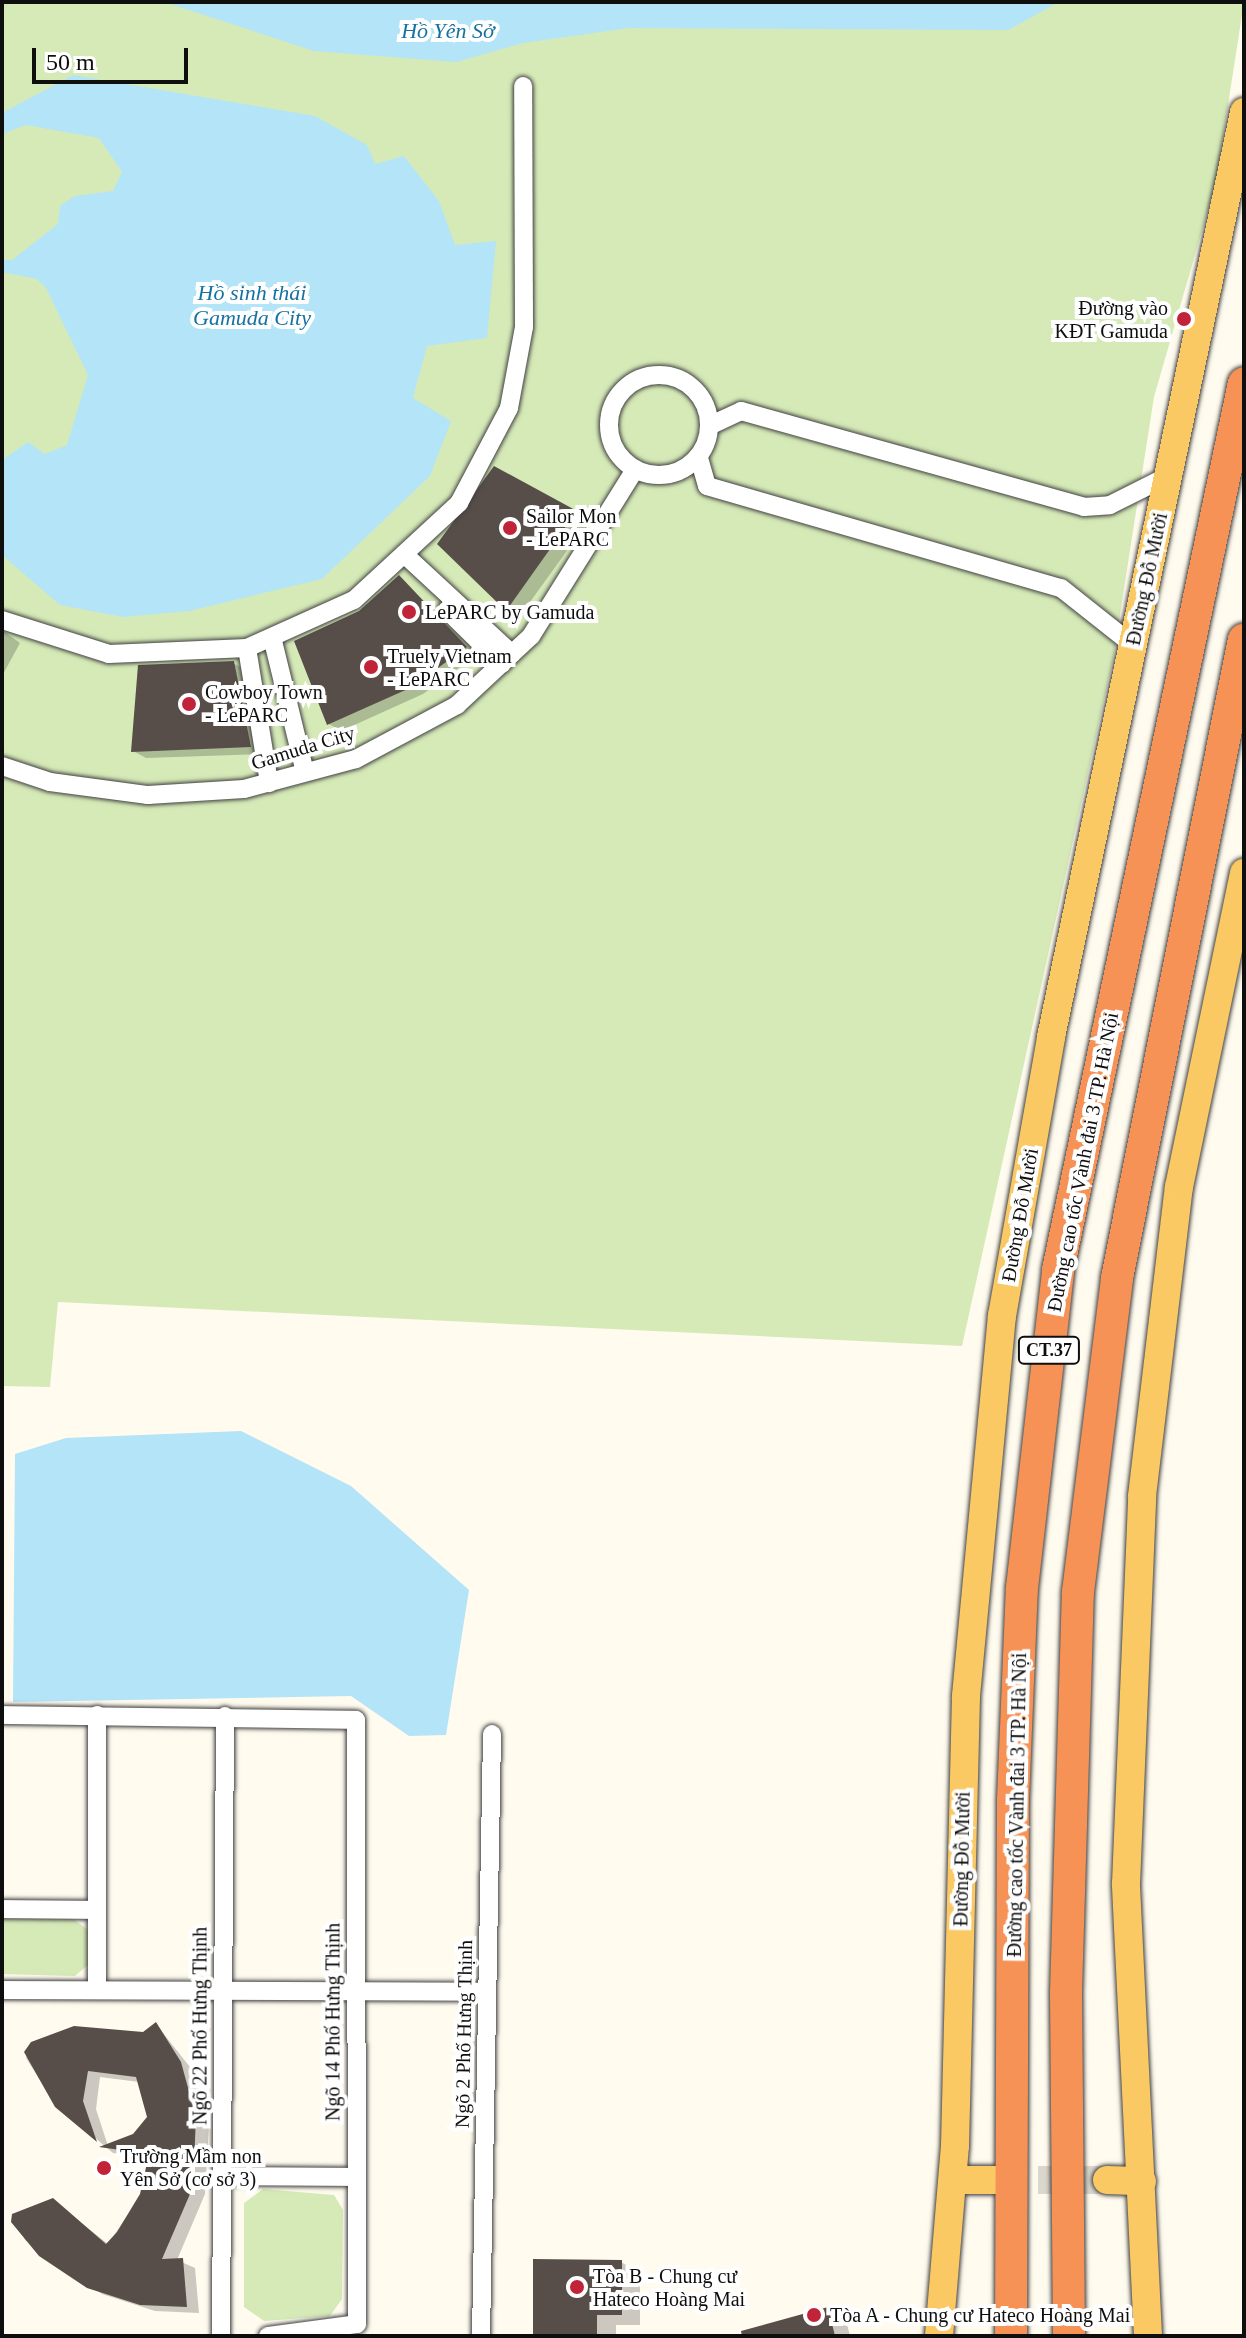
<!DOCTYPE html>
<html>
<head>
<meta charset="utf-8">
<style>
	body { margin:0 }
	#map { position:relative; width:1246px; height:2338px; overflow:hidden; background:#fffbef; font-family:"Times New Roman",serif }
	div>[style] { position:absolute }
	[style*='--x'] { left:calc(var(--x)*1px); top:calc(var(--y)*1px); width:calc(var(--w)*1px); rotate:calc(var(--a)*1deg) }
	.green>* { inset:0; background:#d6eab8 }
	.water>* { inset:0; background:#b3e4f7 }
	.shadow>* { inset:0; background:#0003 }
	.building>* { inset:0; background:#574e4a }
	.primary-tunnel>* { height:28px; margin-top:-14px; transform-origin:0; background:repeating-linear-gradient(90deg,#dbd7cd 0 28px,transparent 0 42px) }
	.roads { filter:drop-shadow(0 0 2px #414141) drop-shadow(0 0 2px #414141) }
	.street>* { height:18px; margin:-9px; padding:0 9px; transform-origin:9px; border-radius:9px; background:#fff }
	.street>.ring { margin:-9px; padding:0; box-sizing:content-box; background:none; border:18px solid #fff; border-radius:50% }
	.primary>* { height:28px; margin:-14px; padding:0 14px; transform-origin:14px; border-radius:14px; background:#fac964 }
	.highway>* { height:32px; margin:-16px; padding:0 16px; transform-origin:16px; border-radius:16px; background:#f69256 }
	.dots>* { width:22px; height:22px; translate:-50% -50%; box-sizing:border-box; border:4px solid #fff; border-radius:50% }
	span { translate:-50% -50%; white-space:nowrap; text-align:center; line-height:1.15; -webkit-text-stroke:8px #fff; paint-order:stroke }
	.shield-label span { padding:2px 6px; background:#fff; border:2px solid; border-radius:6px; -webkit-text-stroke-width:0 }
	.shield-label { font-size:18px; color:#0e0e0e; font-weight:700 }
	.poi-label { font-size:20px; color:#0e0e0e }
	.right { translate:-100% -50%; text-align:right }
	.left { translate:0 -50%; text-align:left }
	.street-label { font-size:20px; color:#0e0e0e }
	.water-label { font-size:22px; color:#1571a2; font-style:italic }
	.frame { position:absolute; inset:0; border:4px solid #0e0e0e; pointer-events:none }
	.scale { position:absolute; left:32px; top:48px; width:156px; height:36px; box-sizing:border-box; border:4px solid #0e0e0e; border-top:0; padding-left:10px; font-size:24px; line-height:28px; white-space:nowrap; color:#0e0e0e; -webkit-text-stroke:6px #fff; paint-order:stroke }
</style>
</head>
<body>
<div id="map">
	<div class="green">
		<div style="clip-path:polygon(2px 2px,1244px 2px,1216px 182px,1154px 397px,1113px 659px,962px 1346px,58px 1302px,50px 1387px,2px 1386px)"></div>
		<div style="clip-path:polygon(2px 1918px,73px 1919px,90px 1931px,90px 1963px,75px 1976px,2px 1974px)"></div>
		<div style="clip-path:polygon(263px 2189px,334px 2195px,343px 2210px,342px 2299px,330px 2316px,264px 2321px,244px 2307px,244px 2203px)"></div>
	</div>
	<div class="water">
		<div style="clip-path:polygon(164px 2px,1059px 2px,1008px 30px,629px 28px,523px 43px,456px 62px,314px 51px)"></div>
		<div style="clip-path:polygon(73px 75px,315px 116px,367px 145px,375px 164px,404px 156px,439px 201px,455px 245px,496px 241px,487px 338px,427px 346px,413px 398px,451px 421px,430px 476px,322px 579px,189px 611px,123px 617px,60px 605px,2px 555px,2px 460px,28px 442px,45px 454px,67px 445px,88px 375px,46px 288px,37px 279px,2px 272px,2px 260px,12px 260px,58px 224px,60px 206px,75px 196px,113px 191px,122px 172px,99px 138px,26px 125px,2px 134px,2px 113px)"></div>
		<div style="clip-path:polygon(241px 1431px,351px 1486px,469px 1590px,446px 1735px,409px 1736px,351px 1696px,13px 1702px,15px 1454px,66px 1438px)"></div>
	</div>
	<div class="shadow">
		<div style="clip-path:polygon(495px 468px,589px 520px,520px 616px,440px 544px)"></div>
		<div style="clip-path:polygon(399px 577px,478px 654px,423px 694px,341px 731px,329px 724px,360px 612px)"></div>
		<div style="clip-path:polygon(2px 630px,20px 643px,2px 676px)"></div>
		<div style="clip-path:polygon(233px 663px,246px 670px,263px 754px,146px 758px,133px 751px)"></div>
		<div style="clip-path:polygon(evenodd,156px 2024px,193px 2071px,209px 2125px,205px 2194px,177px 2260px,195px 2268px,199px 2313px,155px 2311px,102px 2294px,25px 2240px,15px 2215px,52px 2200px,108px 2244px,142px 2194px,150px 2158px,113px 2153px,56px 2105px,26px 2058px,28px 2048px,144px 2034px,156px 2024px,100px 2077px,139px 2082px,149px 2118px,134px 2135px,108px 2146px,96px 2109px,100px 2077px)"></div>
		<div style="clip-path:polygon(621px 2262px,640px 2273px,640px 2325px,616px 2325px,616px 2336px,535px 2336px)"></div>
		<div style="clip-path:polygon(827px 2309px,846px 2320px,850px 2336px,775px 2336px)"></div>
	</div>
	<div class="building">
		<div style="clip-path:polygon(494px 466px,577px 511px,506px 611px,437px 544px)"></div>
		<div style="clip-path:polygon(399px 575px,467px 647px,410px 688px,327px 725px,294px 641px,359px 611px)"></div>
		<div style="clip-path:polygon(234px 661px,251px 747px,131px 752px,138px 665px)"></div>
		<div style="clip-path:polygon(156px 2022px,181px 2062px,196px 2117px,193px 2187px,162px 2259px,183px 2258px,187px 2307px,140px 2305px,87px 2288px,39px 2256px,11px 2222px,12px 2214px,53px 2198px,106px 2244px,117px 2232px,140px 2194px,149px 2154px,99px 2147px,133px 2134px,147px 2117px,136px 2077px,88px 2071px,83px 2101px,97px 2142px,55px 2107px,24px 2052px,31px 2042px,74px 2026px,143px 2032px)"></div>
		<div style="clip-path:polygon(533px 2259px,622px 2260px,622px 2315px,597px 2315px,597px 2336px,533px 2336px)"></div>
		<div style="clip-path:polygon(828px 2307px,835px 2336px,742px 2336px,741px 2331px)"></div>
	</div>
	<div class="primary-tunnel">
		<div style="--x:996;--y:2180;--w:111;--a:0"></div>
	</div>
	<div class="roads">
		<div class="street">
			<div class="ring" style="left:609px;top:375px;width:82px;height:82px"></div>
			<div style="--x:711;--y:425;--w:33;--a:-25"></div>
			<div style="--x:741;--y:411;--w:356;--a:15.6"></div>
			<div style="--x:1084;--y:507;--w:26;--a:-4"></div>
			<div style="--x:1110;--y:505;--w:65;--a:-26.6"></div>
			<div style="--x:699;--y:458;--w:29;--a:74"></div>
			<div style="--x:707;--y:486;--w:368;--a:16.1"></div>
			<div style="--x:1061;--y:588;--w:92;--a:38.4"></div>
			<div style="--x:404;--y:554;--w:147;--a:42.8"></div>
			<div style="--x:447;--y:610;--w:77;--a:44.5"></div>
			<div style="--x:2;--y:620;--w:112;--a:17.6"></div>
			<div style="--x:109;--y:654;--w:138;--a:-2.5"></div>
			<div style="--x:247;--y:648;--w:117;--a:-24.2"></div>
			<div style="--x:354;--y:600;--w:143;--a:-42.7"></div>
			<div style="--x:459;--y:503;--w:107;--a:-62.2"></div>
			<div style="--x:509;--y:408;--w:82;--a:-79.5"></div>
			<div style="--x:524;--y:327;--w:241;--a:-90.2"></div>
			<div style="--x:272;--y:637;--w:139;--a:76.3"></div>
			<div style="--x:247;--y:648;--w:137;--a:80.7"></div>
			<div style="--x:2;--y:766;--w:51;--a:18.4"></div>
			<div style="--x:50;--y:782;--w:99;--a:7.6"></div>
			<div style="--x:148;--y:795;--w:96;--a:-3.6"></div>
			<div style="--x:244;--y:789;--w:116;--a:-15"></div>
			<div style="--x:356;--y:759;--w:115;--a:-28.1"></div>
			<div style="--x:457;--y:705;--w:101;--a:-43"></div>
			<div style="--x:531;--y:636;--w:195;--a:-58"></div>
			<div style="--x:2;--y:1715;--w:354;--a:0.8"></div>
			<div style="--x:356;--y:1720;--w:604;--a:89.91"></div>
			<div style="--x:357;--y:2324;--w:90;--a:172.3"></div>
			<div style="--x:97;--y:1715;--w:275;--a:90"></div>
			<div style="--x:2;--y:1909;--w:95;--a:0.6"></div>
			<div style="--x:2;--y:1990;--w:485;--a:0.2"></div>
			<div style="--x:222;--y:2176;--w:133;--a:0.4"></div>
			<div style="--x:221;--y:2336;--w:620;--a:-89.63"></div>
			<div style="--x:481;--y:2336;--w:602;--a:-88.95"></div>
		</div>
		<div class="primary">
			<div style="--x:953;--y:2180;--w:43;--a:0"></div>
			<div style="--x:1107;--y:2180;--w:35;--a:2"></div>
			<div style="--x:939;--y:2336;--w:191;--a:-85.2"></div>
			<div style="--x:955;--y:2146;--w:450;--a:-88.6"></div>
			<div style="--x:966;--y:1696;--w:382;--a:-84.6"></div>
			<div style="--x:1002;--y:1316;--w:283;--a:-80"></div>
			<div style="--x:1051;--y:1037;--w:945;--a:-78.21"></div>
			<div style="--x:1148;--y:2336;--w:453;--a:-92.8"></div>
			<div style="--x:1126;--y:1884;--w:388;--a:-87.6"></div>
			<div style="--x:1142;--y:1496;--w:311;--a:-83.2"></div>
			<div style="--x:1179;--y:1187;--w:321;--a:-78.3"></div>
		</div>
		<div class="highway">
			<div style="--x:1011;--y:2336;--w:536;--a:-89.79"></div>
			<div style="--x:1013;--y:1800;--w:212;--a:-87.6"></div>
			<div style="--x:1022;--y:1588;--w:320;--a:-83.5"></div>
			<div style="--x:1058;--y:1270;--w:906;--a:-78.16"></div>
			<div style="--x:1069;--y:2336;--w:343;--a:-90.5"></div>
			<div style="--x:1066;--y:1993;--w:401;--a:-88.3"></div>
			<div style="--x:1078;--y:1592;--w:316;--a:-82.9"></div>
			<div style="--x:1117;--y:1278;--w:651;--a:-78.76"></div>
		</div>
	</div>
	<div class="dots">
		<div style="left:1184px;top:319px;background:#c12439"></div>
		<div style="left:510px;top:528px;background:#c12439"></div>
		<div style="left:409px;top:612px;background:#c12439"></div>
		<div style="left:371px;top:667px;background:#c12439"></div>
		<div style="left:189px;top:704px;background:#c12439"></div>
		<div style="left:104px;top:2168px;background:#c12439"></div>
		<div style="left:577px;top:2287px;background:#c12439"></div>
		<div style="left:814px;top:2315px;background:#c12439"></div>
	</div>
	<div class="shield-label">
		<span style="left:1049px;top:1350px">CT.37</span>
	</div>
	<div class="poi-label">
		<span class="right" style="left:1168px;top:320px">Đường vào<br>KĐT Gamuda</span>
		<span class="left" style="left:526px;top:528px">Sailor Mon<br>- LePARC</span>
		<span class="left" style="left:425px;top:612px">LePARC by Gamuda</span>
		<span class="left" style="left:387px;top:668px">Truely Vietnam<br>- LePARC</span>
		<span class="left" style="left:205px;top:704px">Cowboy Town<br>- LePARC</span>
		<span class="left" style="left:120px;top:2168px">Trường Mầm non<br>Yên Sở (cơ sở 3)</span>
		<span class="left" style="left:593px;top:2288px">Tòa B - Chung cư<br>Hateco Hoàng Mai</span>
		<span class="left" style="left:830px;top:2315px">Tòa A - Chung cư Hateco Hoàng Mai</span>
	</div>
	<div class="street-label">
		<span style="left:1147px;top:579px;rotate:-78deg">Đường Đỗ Mười</span>
		<span style="left:303px;top:748px;rotate:-17deg">Gamuda City</span>
		<span style="left:1083px;top:1162px;rotate:-79deg">Đường cao tốc Vành đai 3 TP. Hà Nội</span>
		<span style="left:1020px;top:1215px;rotate:-80deg">Đường Đỗ Mười</span>
		<span style="left:1017px;top:1805px;rotate:-89deg">Đường cao tốc Vành đai 3 TP. Hà Nội</span>
		<span style="left:962px;top:1859px;rotate:-89deg">Đường Đỗ Mười</span>
		<span style="left:333px;top:2022px;rotate:-90deg">Ngõ 14 Phố Hưng Thịnh</span>
		<span style="left:200px;top:2026px;rotate:-90deg">Ngõ 22 Phố Hưng Thịnh</span>
		<span style="left:464px;top:2034px;rotate:-89deg">Ngõ 2 Phố Hưng Thịnh</span>
	</div>
	<div class="water-label">
		<span style="left:448px;top:31px">Hồ Yên Sở</span>
		<span style="left:252px;top:305px">Hồ sinh thái<br>Gamuda City</span>
	</div>
	<div class="frame"></div>
	<div class="scale">50 m</div>
</div>
</body>
</html>
